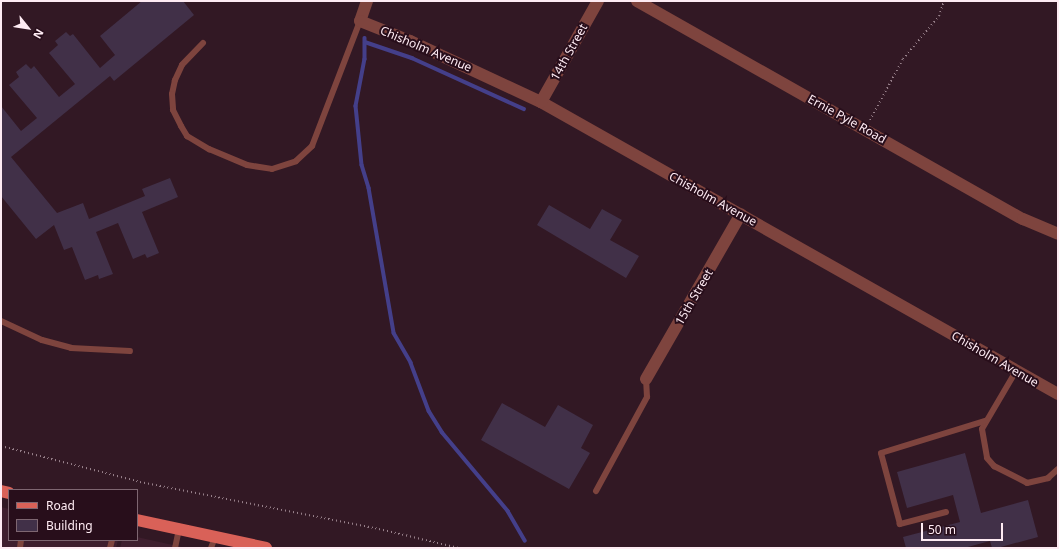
<!DOCTYPE html>
<html>
<head>
<meta charset="utf-8">
<style>
	body { margin:0 }
	#map { position:relative; width:1059px; height:549px; overflow:hidden; background:#321824; font-family:"Noto Sans",sans-serif }
	div>[style] { position:absolute }
	[style*='--x'] { left:calc(var(--x)*1px); top:calc(var(--y)*1px); width:calc(var(--w)*1px); rotate:calc(var(--a)*1deg) }
	.built>* { inset:0; background:#3f1e2e }
	.stream>* { height:3.5px; margin:-1.75px; padding:0 1.75px; transform-origin:1.75px; border-radius:1.75px; background:#443f8a }
	.building>* { inset:0; background:#413048 }
	.path>* { height:2px; margin-top:-1px; transform-origin:0; background:repeating-linear-gradient(90deg,#967f89 0 1px,transparent 0 4px) }
	.service>* { height:6px; margin:-3px; padding:0 3px; transform-origin:3px; border-radius:3px; background:#7e443e }
	.minor>* { height:12px; margin:-6px; padding:0 6px; transform-origin:6px; border-radius:6px; background:#7e443e }
	.primary>* { height:12px; margin:-6px; padding:0 6px; transform-origin:6px; border-radius:6px; background:#d96158 }
	span { translate:-50% -50%; white-space:nowrap; text-align:center; line-height:1.15; -webkit-text-stroke:4px #280e1b; paint-order:stroke }
	.street-label { font-size:12px; color:#feebf3 }
	.frame { position:absolute; inset:0; border:2px solid #feebf3; pointer-events:none }
	.legend { position:absolute; left:8px; top:489px; width:130px; height:52px; box-sizing:border-box; background:#280e1b; border:1px solid #7e6671; margin:0; padding:5px 7px; list-style:none; font-size:12px; color:#feebf3 }
	.legend li { display:flex; align-items:center; gap:8px; height:20px }
	.legend b { width:20px; border:1px solid #7e6671 }
	.north { position:absolute; left:8px; top:8px; width:40px; height:40px; -webkit-text-stroke:3px #280e1b; paint-order:stroke; rotate:120deg; font-size:11px; font-weight:700; line-height:16px; text-align:center; color:#feebf3 }
	.north::after { content:''; display:block; margin:auto; width:14px; height:18px; background:#feebf3; clip-path:polygon(50% 0,100% 100%,50% 72%,0 100%) }
	.scale { position:absolute; left:921px; top:523px; width:82px; height:18px; box-sizing:border-box; border:2px solid #feebf3; border-top:0; padding-left:5px; font-size:12px; line-height:14px; white-space:nowrap; color:#feebf3; -webkit-text-stroke:3px #280e1b; paint-order:stroke }
</style>
</head>
<body>
<div id="map">
	<div class="built">
		<div style="clip-path:polygon(1px 507px,9px 509px,9px 540px,118px 540px,116px 548px,1px 548px)"></div>
		<div style="clip-path:polygon(137px 537px,186px 548px,120px 548px,122px 540px,137px 540px)"></div>
	</div>
	<div class="stream">
		<div style="--x:365;--y:38;--w:21;--a:90"></div>
		<div style="--x:365;--y:59;--w:48;--a:100.8"></div>
		<div style="--x:356;--y:106;--w:59;--a:84.2"></div>
		<div style="--x:362;--y:165;--w:24;--a:73"></div>
		<div style="--x:369;--y:188;--w:147;--a:80.2"></div>
		<div style="--x:394;--y:333;--w:34;--a:60"></div>
		<div style="--x:411;--y:363;--w:51;--a:69.4"></div>
		<div style="--x:429;--y:411;--w:25;--a:58"></div>
		<div style="--x:442;--y:432;--w:103;--a:50.1"></div>
		<div style="--x:508;--y:511;--w:34;--a:60"></div>
		<div style="--x:365;--y:42;--w:50;--a:18.8"></div>
		<div style="--x:412;--y:58;--w:123;--a:24.5"></div>
	</div>
	<div class="building">
		<div style="clip-path:polygon(142px 1px,183px 1px,194px 15px,114px 81px,110px 76px,11px 157px,57px 213px,83px 203px,89px 219px,145px 196px,142px 189px,170px 178px,178px 197px,142px 212px,159px 253px,147px 258px,145px 254px,133px 259px,118px 223px,96px 232px,113px 274px,99px 279px,98px 275px,85px 280px,72px 247px,64px 250px,54px 225px,36px 239px,1px 196px,1px 106px,21px 131px,37px 118px,9px 85px,19px 77px,16px 72px,26px 64px,31px 69px,34px 66px,59px 97px,75px 84px,49px 53px,58px 45px,55px 41px,66px 32px,70px 36px,73px 34px,100px 68px,115px 55px,100px 36px)"></div>
		<div style="clip-path:polygon(549px 205px,590px 229px,602px 209px,622px 220px,610px 240px,639px 256px,626px 278px,537px 225px)"></div>
		<div style="clip-path:polygon(502px 403px,545px 427px,558px 405px,593px 425px,581px 448px,590px 453px,569px 489px,481px 440px)"></div>
		<div style="clip-path:polygon(965px 453px,981px 513px,1028px 500px,1038px 537px,997px 548px,992px 548px,990px 541px,964px 548px,906px 548px,903px 537px,960px 522px,953px 495px,907px 508px,897px 472px)"></div>
	</div>
	<div class="path">
		<div style="--x:870;--y:120;--w:69;--a:-61.6"></div>
		<div style="--x:903;--y:59;--w:56;--a:-50.1"></div>
		<div style="--x:939;--y:16;--w:16;--a:-72"></div>
		<div style="--x:1;--y:446;--w:144;--a:14.5"></div>
		<div style="--x:140;--y:482;--w:244;--a:11.1"></div>
		<div style="--x:379;--y:529;--w:82;--a:13.4"></div>
	</div>
	<div class="service">
		<div style="--x:203;--y:43;--w:30;--a:134"></div>
		<div style="--x:182;--y:65;--w:17;--a:115"></div>
		<div style="--x:175;--y:80;--w:14;--a:102"></div>
		<div style="--x:172;--y:94;--w:16;--a:86"></div>
		<div style="--x:173;--y:110;--w:18;--a:63"></div>
		<div style="--x:181;--y:126;--w:12;--a:59"></div>
		<div style="--x:187;--y:136;--w:26;--a:31"></div>
		<div style="--x:209;--y:149;--w:41;--a:22.8"></div>
		<div style="--x:247;--y:165;--w:25;--a:9"></div>
		<div style="--x:272;--y:169;--w:25;--a:-18"></div>
		<div style="--x:296;--y:161;--w:22;--a:-43"></div>
		<div style="--x:312;--y:146;--w:134;--a:-69"></div>
		<div style="--x:1;--y:321;--w:45;--a:24.9"></div>
		<div style="--x:42;--y:340;--w:30;--a:15"></div>
		<div style="--x:71;--y:348;--w:59;--a:2.9"></div>
		<div style="--x:1016;--y:371;--w:67;--a:120.4"></div>
		<div style="--x:982;--y:429;--w:29;--a:80"></div>
		<div style="--x:987;--y:458;--w:11;--a:49"></div>
		<div style="--x:994;--y:466;--w:37;--a:27"></div>
		<div style="--x:1027;--y:483;--w:22;--a:-13"></div>
		<div style="--x:1048;--y:478;--w:13;--a:-42"></div>
		<div style="--x:596;--y:491;--w:107;--a:-61.5"></div>
		<div style="--x:647;--y:397;--w:18;--a:-93"></div>
		<div style="--x:946;--y:512;--w:48;--a:165.4"></div>
		<div style="--x:900;--y:524;--w:73;--a:-105"></div>
		<div style="--x:881;--y:453;--w:109;--a:-17.1"></div>
		<div style="--x:20;--y:548;--w:8;--a:-83"></div>
		<div style="--x:110;--y:548;--w:8;--a:-76"></div>
		<div style="--x:175;--y:548;--w:19;--a:-78"></div>
		<div style="--x:211;--y:548;--w:12;--a:-70"></div>
	</div>
	<div class="minor">
		<div style="--x:367;--y:1;--w:21;--a:109"></div>
		<div style="--x:360;--y:21;--w:54;--a:21.8"></div>
		<div style="--x:410;--y:41;--w:145;--a:25"></div>
		<div style="--x:541;--y:102;--w:594;--a:29.46"></div>
		<div style="--x:637;--y:1;--w:443;--a:29.5"></div>
		<div style="--x:1023;--y:219;--w:38;--a:23"></div>
		<div style="--x:541;--y:102;--w:116;--a:-60.6"></div>
		<div style="--x:646;--y:379;--w:190;--a:-60.1"></div>
	</div>
	<div class="primary">
		<div style="--x:1;--y:491;--w:8;--a:14"></div>
		<div style="--x:137;--y:520;--w:132;--a:12.2"></div>
	</div>
	<div class="street-label">
		<span style="left:426px;top:49px;rotate:23deg">Chisholm Avenue</span>
		<span style="left:569px;top:52px;rotate:-61deg">14th Street</span>
		<span style="left:847px;top:119px;rotate:29deg">Ernie Pyle Road</span>
		<span style="left:713px;top:199px;rotate:29deg">Chisholm Avenue</span>
		<span style="left:694px;top:297px;rotate:-60deg">15th Street</span>
		<span style="left:995px;top:359px;rotate:30deg">Chisholm Avenue</span>
	</div>
	<div class="frame"></div>
	<ul class="legend">
	<li><b style="height:5px;background:#d96158"></b>Road</li>
	<li><b style="height:11px;background:#413048"></b>Building</li>
	</ul>
	<div class="north">N</div>
	<div class="scale">50 m</div>
</div>
</body>
</html>
